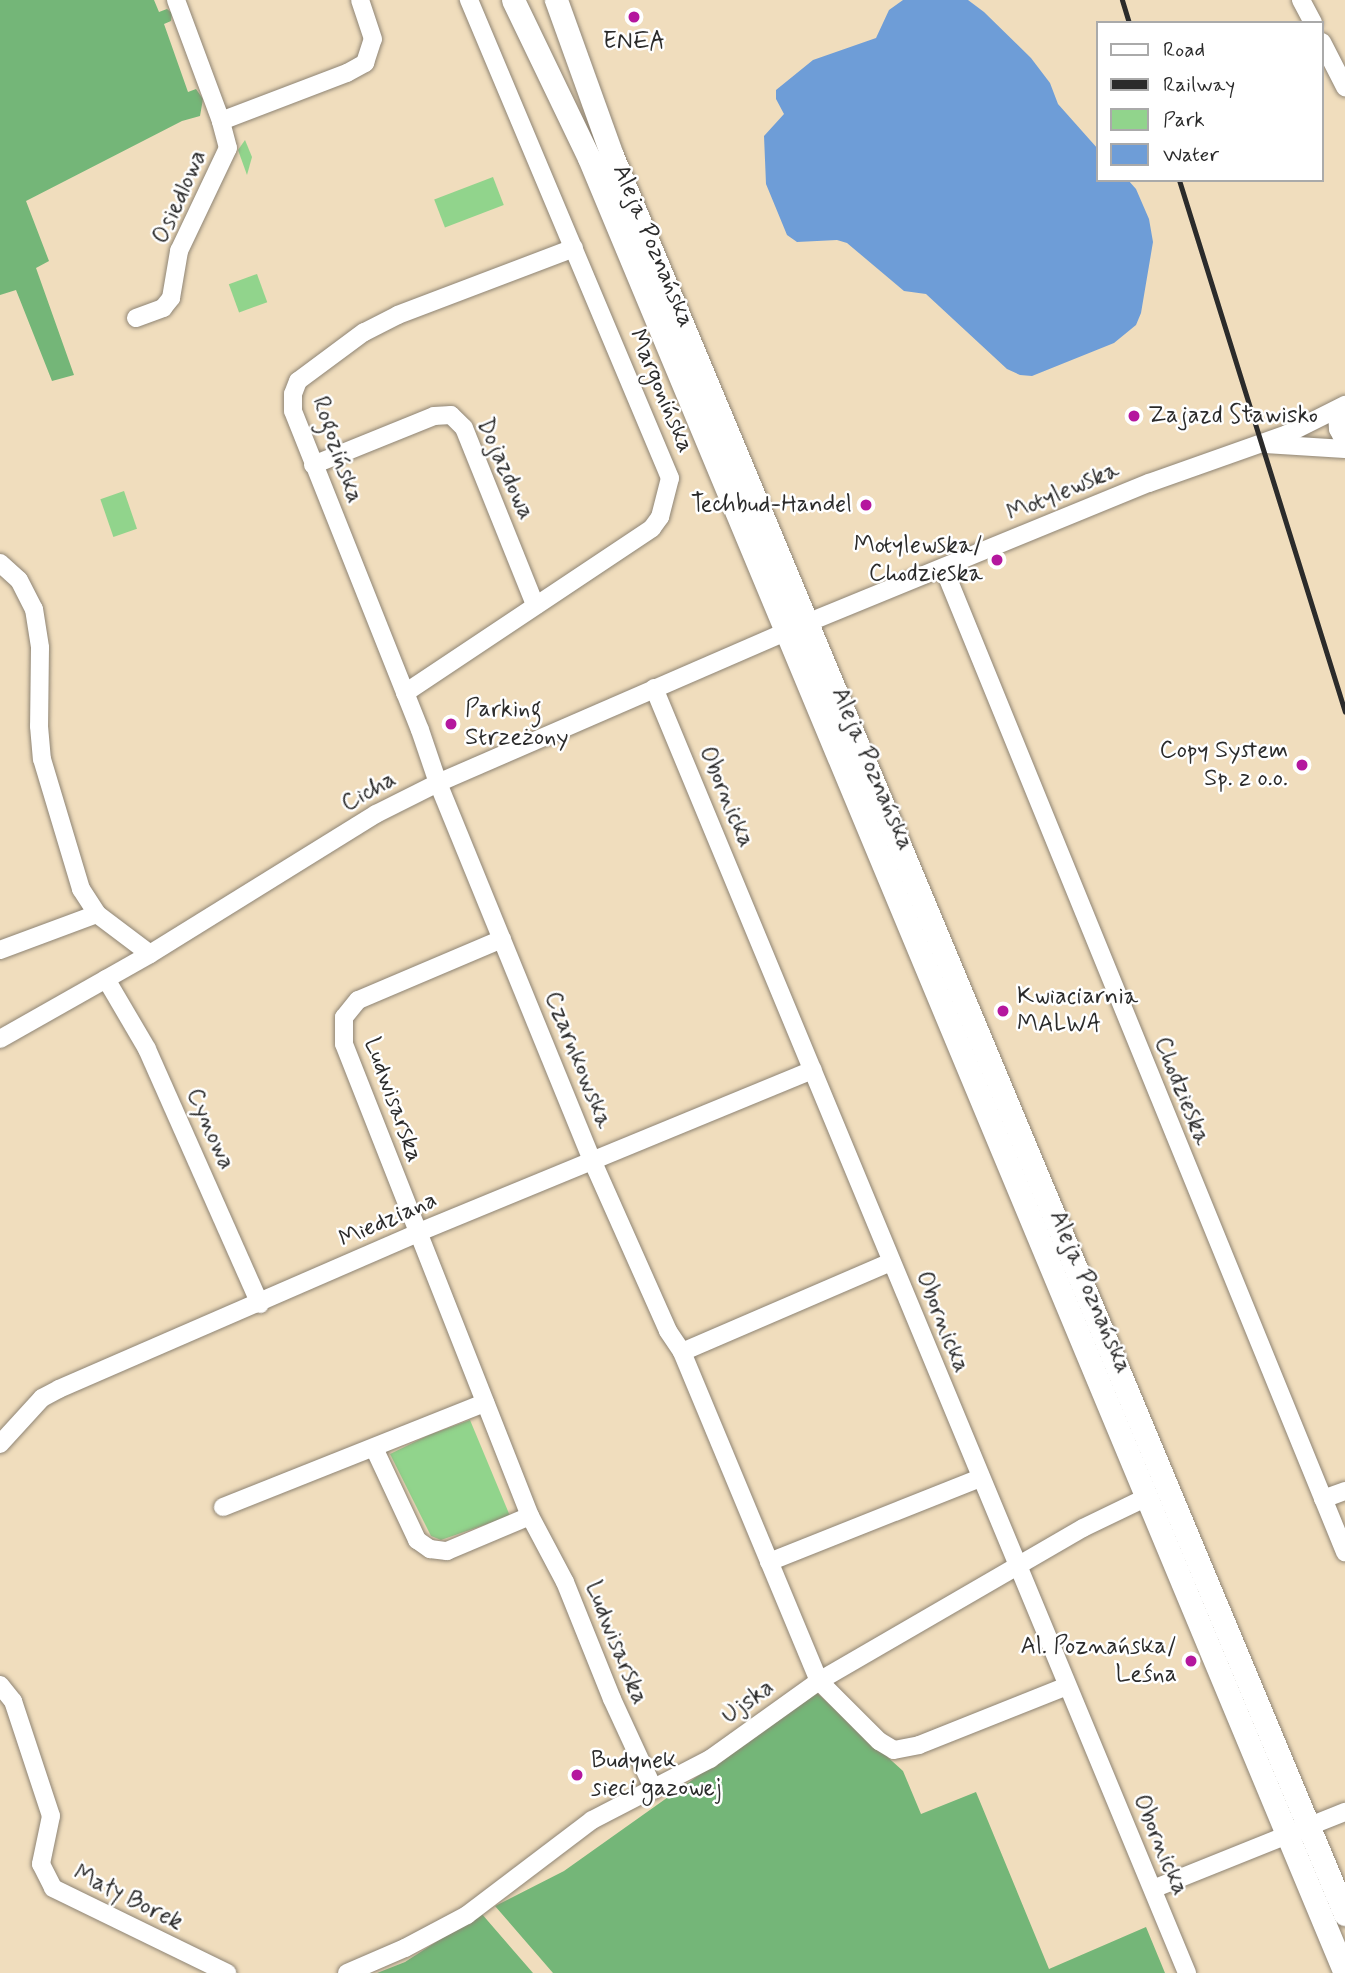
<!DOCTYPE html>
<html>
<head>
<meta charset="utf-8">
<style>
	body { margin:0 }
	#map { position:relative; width:1345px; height:1973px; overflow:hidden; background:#f0ddbd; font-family:Mynerve,sans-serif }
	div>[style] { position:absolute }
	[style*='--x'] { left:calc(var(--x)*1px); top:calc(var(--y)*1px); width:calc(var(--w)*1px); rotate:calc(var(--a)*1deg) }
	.green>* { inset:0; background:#91d48c; transform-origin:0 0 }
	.forest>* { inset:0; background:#74b678 }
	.water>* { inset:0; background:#6e9dd7 }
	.roads { filter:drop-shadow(0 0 2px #8e8474) drop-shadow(0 0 2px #8e8474) }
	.minor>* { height:18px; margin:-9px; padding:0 9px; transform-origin:9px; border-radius:9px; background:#fff }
	.major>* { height:23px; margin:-11.5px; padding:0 11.5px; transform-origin:11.5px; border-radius:11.5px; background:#fff }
	.rail>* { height:5px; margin:-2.5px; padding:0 2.5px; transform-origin:2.5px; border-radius:2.5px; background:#2b2b2b }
	.dots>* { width:19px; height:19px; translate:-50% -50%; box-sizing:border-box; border:4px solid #fff; border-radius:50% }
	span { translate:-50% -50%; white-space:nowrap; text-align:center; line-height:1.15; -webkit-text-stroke:5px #fff; paint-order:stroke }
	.poi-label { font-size:24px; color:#2b2b2b }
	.left { translate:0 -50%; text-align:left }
	.right { translate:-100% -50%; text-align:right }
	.street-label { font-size:24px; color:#2b2b2b }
	.legend { position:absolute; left:1096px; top:21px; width:228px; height:161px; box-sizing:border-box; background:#fff; border:2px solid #aaa; margin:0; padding:9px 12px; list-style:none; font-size:21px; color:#2b2b2b }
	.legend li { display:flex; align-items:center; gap:14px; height:35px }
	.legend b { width:35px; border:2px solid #aaa }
</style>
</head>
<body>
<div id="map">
	<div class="green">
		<div style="clip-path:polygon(245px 140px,252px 157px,247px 175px,238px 150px)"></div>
		<div style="left:493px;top:177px;width:30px;height:63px;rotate:69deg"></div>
		<div style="left:257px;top:274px;width:30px;height:30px;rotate:70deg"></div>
		<div style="left:124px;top:491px;width:40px;height:25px;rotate:71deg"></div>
		<div style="clip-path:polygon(470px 1420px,510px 1516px,441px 1540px,431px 1536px,390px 1454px,429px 1435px)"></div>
	</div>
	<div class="forest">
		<div style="clip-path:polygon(0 0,154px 0,159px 12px,167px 9px,172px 13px,171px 21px,164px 24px,188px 92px,196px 89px,203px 99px,200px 116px,182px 121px,26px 201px,49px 261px,36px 268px,74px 375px,52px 381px,16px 290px,0 295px)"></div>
		<div style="clip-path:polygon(816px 1692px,903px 1771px,921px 1814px,976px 1792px,1049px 1969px,1146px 1927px,1165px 1973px,553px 1973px,495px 1906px,564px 1871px)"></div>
		<div style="clip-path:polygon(481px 1913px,533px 1973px,377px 1973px,405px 1962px)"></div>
	</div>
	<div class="water">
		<div style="clip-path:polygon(903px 0,968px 0,984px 12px,1031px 58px,1050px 83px,1058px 104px,1098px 149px,1098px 180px,1128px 180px,1136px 189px,1149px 219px,1153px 242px,1141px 313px,1136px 325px,1114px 343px,1032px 376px,1020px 375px,1007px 369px,926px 294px,904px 291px,847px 243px,837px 240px,797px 242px,787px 235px,766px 184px,764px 136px,784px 114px,776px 99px,776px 90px,813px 60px,876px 38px,889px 10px)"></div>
	</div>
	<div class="roads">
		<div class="minor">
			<div style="--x:1301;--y:0;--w:26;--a:62"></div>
			<div style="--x:1322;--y:42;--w:51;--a:62.9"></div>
			<div style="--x:221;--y:121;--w:135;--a:-20.9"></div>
			<div style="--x:347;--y:73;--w:21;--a:-29"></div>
			<div style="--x:365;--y:63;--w:25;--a:-72"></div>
			<div style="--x:373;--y:39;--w:41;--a:-108.4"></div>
			<div style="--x:574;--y:248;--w:188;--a:159.2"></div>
			<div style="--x:398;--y:315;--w:38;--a:153"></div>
			<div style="--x:364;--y:332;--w:82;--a:143.4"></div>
			<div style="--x:298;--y:381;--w:14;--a:111"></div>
			<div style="--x:293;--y:394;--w:17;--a:90"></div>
			<div style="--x:293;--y:411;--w:343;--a:68.3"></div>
			<div style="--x:420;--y:730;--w:56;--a:71.2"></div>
			<div style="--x:438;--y:783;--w:407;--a:67.8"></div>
			<div style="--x:592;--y:1160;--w:187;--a:66"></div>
			<div style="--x:668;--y:1331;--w:25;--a:56"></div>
			<div style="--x:682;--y:1352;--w:356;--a:67.4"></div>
			<div style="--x:819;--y:1681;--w:85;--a:45"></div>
			<div style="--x:879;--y:1741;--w:17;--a:31"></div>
			<div style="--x:894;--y:1750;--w:25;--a:-11"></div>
			<div style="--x:919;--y:1745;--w:159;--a:-21.7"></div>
			<div style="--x:136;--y:318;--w:29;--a:-20"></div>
			<div style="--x:163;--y:308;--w:13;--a:-51"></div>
			<div style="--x:171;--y:298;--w:48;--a:-80.3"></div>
			<div style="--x:179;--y:251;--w:114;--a:-64.6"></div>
			<div style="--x:228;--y:148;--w:28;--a:-105"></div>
			<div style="--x:221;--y:121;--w:129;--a:-110.4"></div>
			<div style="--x:1337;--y:410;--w:19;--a:87"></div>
			<div style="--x:1338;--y:429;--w:16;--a:63"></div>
			<div style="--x:1265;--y:444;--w:80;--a:3.6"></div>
			<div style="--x:313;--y:465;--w:131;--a:-22"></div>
			<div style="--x:434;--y:416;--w:17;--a:-3"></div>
			<div style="--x:451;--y:415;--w:18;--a:45"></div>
			<div style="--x:464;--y:428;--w:191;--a:68.1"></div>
			<div style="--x:0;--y:563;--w:25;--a:42"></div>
			<div style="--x:19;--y:580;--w:33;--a:63"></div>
			<div style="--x:34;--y:609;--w:39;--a:81"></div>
			<div style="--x:40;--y:648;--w:78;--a:90.7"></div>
			<div style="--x:39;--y:726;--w:33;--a:85"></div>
			<div style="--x:42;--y:759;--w:136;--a:73.3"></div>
			<div style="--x:81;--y:889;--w:30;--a:57"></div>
			<div style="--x:944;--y:569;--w:1062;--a:67.81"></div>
			<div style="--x:654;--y:688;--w:1391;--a:67.47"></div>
			<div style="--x:405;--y:693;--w:297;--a:-33.7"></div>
			<div style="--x:652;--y:528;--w:14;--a:-54"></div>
			<div style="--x:660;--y:517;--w:40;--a:-75.6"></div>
			<div style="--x:670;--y:478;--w:519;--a:-112.81"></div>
			<div style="--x:502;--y:939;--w:156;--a:157"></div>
			<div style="--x:358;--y:1000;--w:22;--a:129"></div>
			<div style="--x:344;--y:1017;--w:27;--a:90"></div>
			<div style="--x:344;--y:1044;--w:507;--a:68.49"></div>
			<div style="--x:530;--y:1516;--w:75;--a:62.1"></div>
			<div style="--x:565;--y:1582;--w:126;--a:68.1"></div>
			<div style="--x:612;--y:1699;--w:100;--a:65.2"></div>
			<div style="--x:0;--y:950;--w:103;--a:-20.4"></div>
			<div style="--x:97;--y:914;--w:66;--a:37"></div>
			<div style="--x:106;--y:979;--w:81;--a:59.6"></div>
			<div style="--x:147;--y:1049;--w:279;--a:66.1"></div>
			<div style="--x:0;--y:1039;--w:172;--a:-29.5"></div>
			<div style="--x:150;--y:954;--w:266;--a:-31.8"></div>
			<div style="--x:376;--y:814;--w:69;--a:-26.6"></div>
			<div style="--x:438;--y:783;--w:378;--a:-23.5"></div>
			<div style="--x:785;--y:632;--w:393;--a:-22.3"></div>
			<div style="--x:1149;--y:483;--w:146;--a:-19.5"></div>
			<div style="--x:1287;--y:434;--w:65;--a:-26.6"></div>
			<div style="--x:682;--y:1352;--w:228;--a:-23.3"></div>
			<div style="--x:0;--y:1444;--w:62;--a:-47.6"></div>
			<div style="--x:42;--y:1398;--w:19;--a:-28"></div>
			<div style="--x:59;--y:1389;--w:391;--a:-23.5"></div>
			<div style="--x:417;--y:1233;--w:428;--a:-22.4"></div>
			<div style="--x:374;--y:1448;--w:102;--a:64.9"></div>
			<div style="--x:417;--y:1540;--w:16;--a:35"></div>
			<div style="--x:430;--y:1549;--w:17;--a:7"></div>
			<div style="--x:447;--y:1551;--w:90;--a:-22.9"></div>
			<div style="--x:1323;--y:1499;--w:23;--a:-20"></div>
			<div style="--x:223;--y:1507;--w:282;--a:-21.7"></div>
			<div style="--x:769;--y:1562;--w:227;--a:-21.7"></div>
			<div style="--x:0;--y:1685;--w:21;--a:51"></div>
			<div style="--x:13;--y:1701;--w:121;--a:71.7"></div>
			<div style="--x:51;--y:1816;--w:49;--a:101.8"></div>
			<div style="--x:41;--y:1864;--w:27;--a:63"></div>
			<div style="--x:53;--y:1888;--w:194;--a:26"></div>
			<div style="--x:1153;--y:1889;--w:207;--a:-21.9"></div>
			<div style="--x:347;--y:1973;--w:63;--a:-23.3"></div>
			<div style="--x:405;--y:1948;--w:70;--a:-28"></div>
			<div style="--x:467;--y:1915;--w:157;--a:-37.2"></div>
			<div style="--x:592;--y:1820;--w:133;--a:-27.3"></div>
			<div style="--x:710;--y:1759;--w:134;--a:-35.6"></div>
			<div style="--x:819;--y:1681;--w:305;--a:-30.1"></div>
			<div style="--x:1083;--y:1528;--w:71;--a:-25.8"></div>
		</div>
		<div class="major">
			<div style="--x:513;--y:0;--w:175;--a:64.3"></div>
			<div style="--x:589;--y:158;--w:1966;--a:67.39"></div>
			<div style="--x:556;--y:0;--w:163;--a:70.2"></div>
			<div style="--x:611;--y:153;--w:1908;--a:67.37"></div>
		</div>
	</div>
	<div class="rail">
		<div style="--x:1122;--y:0;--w:24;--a:73"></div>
		<div style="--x:1179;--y:180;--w:557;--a:72.67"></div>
	</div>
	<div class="dots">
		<div style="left:634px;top:17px;background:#b5179e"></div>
		<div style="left:1134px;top:416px;background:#b5179e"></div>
		<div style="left:866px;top:505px;background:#b5179e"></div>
		<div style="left:997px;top:560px;background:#b5179e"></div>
		<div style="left:451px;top:724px;background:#b5179e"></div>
		<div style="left:1302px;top:765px;background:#b5179e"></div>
		<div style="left:1003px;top:1011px;background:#b5179e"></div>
		<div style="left:1191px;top:1661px;background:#b5179e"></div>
		<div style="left:577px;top:1775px;background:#b5179e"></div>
	</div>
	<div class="poi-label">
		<span style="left:634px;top:42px">ENEA</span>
		<span class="left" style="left:1148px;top:416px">Zajazd Stawisko</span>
		<span class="right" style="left:852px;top:505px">Techbud-Handel</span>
		<span class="right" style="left:983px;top:560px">Motylewska/<br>Chodzieska</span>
		<span class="left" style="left:465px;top:724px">Parking<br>Strzeżony</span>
		<span class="right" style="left:1288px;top:765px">Copy System<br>Sp. z o.o.</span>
		<span class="left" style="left:1017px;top:1011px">Kwiaciarnia<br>MALWA</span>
		<span class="right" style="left:1177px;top:1661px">Al. Poznańska/<br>Leśna</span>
		<span class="left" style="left:591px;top:1775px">Budynek<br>sieci gazowej</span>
	</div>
	<div class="street-label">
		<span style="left:180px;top:197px;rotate:-66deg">Osiedlowa</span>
		<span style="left:653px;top:246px;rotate:67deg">Aleja Poznańska</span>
		<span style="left:661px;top:391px;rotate:67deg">Margonińska</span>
		<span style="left:337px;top:450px;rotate:71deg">Rogozińska</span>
		<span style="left:505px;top:469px;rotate:66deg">Dojazdowa</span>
		<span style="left:1063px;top:492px;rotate:-23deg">Motylewska</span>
		<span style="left:872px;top:769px;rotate:67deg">Aleja Poznańska</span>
		<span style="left:369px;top:792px;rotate:-29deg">Cicha</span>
		<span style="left:726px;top:797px;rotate:67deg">Obornicka</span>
		<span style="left:578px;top:1060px;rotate:68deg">Czarnkowska</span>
		<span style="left:1182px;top:1091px;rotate:68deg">Chodzieska</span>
		<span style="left:393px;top:1100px;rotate:70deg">Ludwisarska</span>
		<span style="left:210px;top:1129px;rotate:66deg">Cynowa</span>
		<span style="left:388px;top:1220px;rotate:-24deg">Miedziana</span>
		<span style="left:1090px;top:1292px;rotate:67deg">Aleja Poznańska</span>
		<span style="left:942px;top:1322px;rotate:68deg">Obornicka</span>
		<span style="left:616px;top:1643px;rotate:68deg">Ludwisarska</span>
		<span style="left:748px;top:1702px;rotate:-36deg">Ujska</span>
		<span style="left:1160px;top:1845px;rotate:67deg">Obornicka</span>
		<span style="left:128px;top:1898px;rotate:26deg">Mały Borek</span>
	</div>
	<ul class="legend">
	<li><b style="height:9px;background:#fff"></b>Road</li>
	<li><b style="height:9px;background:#2b2b2b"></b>Railway</li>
	<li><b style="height:19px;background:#91d48c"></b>Park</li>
	<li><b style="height:19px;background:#6e9dd7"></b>Water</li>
	</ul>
</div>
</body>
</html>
